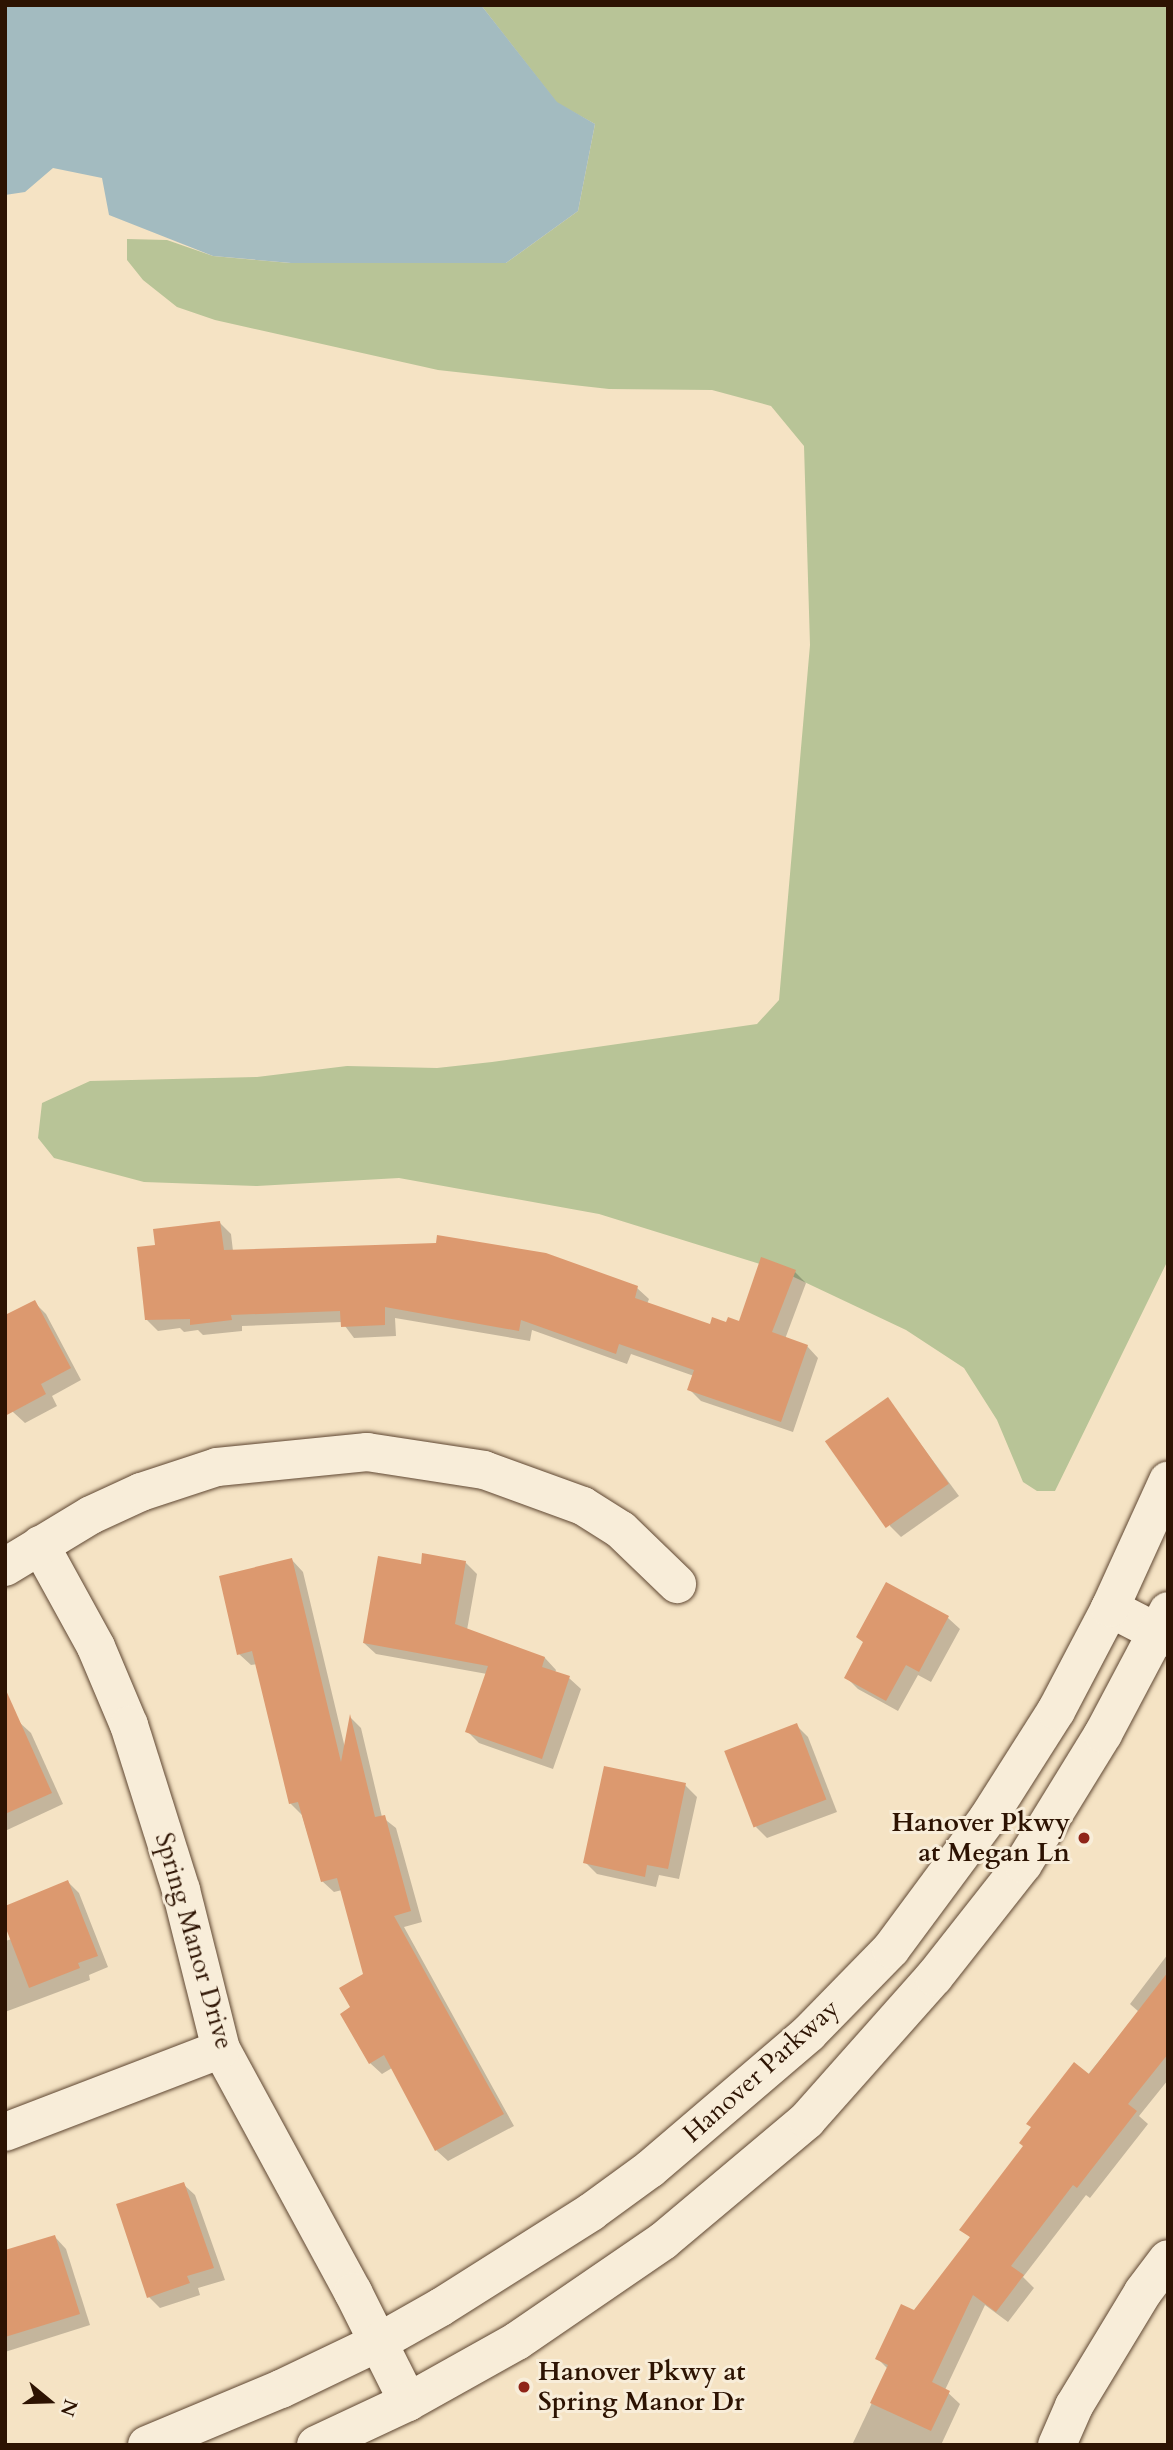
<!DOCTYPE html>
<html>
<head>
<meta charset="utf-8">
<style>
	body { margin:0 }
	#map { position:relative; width:1173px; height:2450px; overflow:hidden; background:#f5e3c4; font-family:Cardo,serif }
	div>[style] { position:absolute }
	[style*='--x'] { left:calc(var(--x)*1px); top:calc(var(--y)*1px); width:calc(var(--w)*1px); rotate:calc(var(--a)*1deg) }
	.green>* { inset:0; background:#b8c497 }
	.water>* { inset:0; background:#a3bbc0 }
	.shadow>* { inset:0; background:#0003 }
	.building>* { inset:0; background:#dc996f; transform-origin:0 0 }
	.roads { filter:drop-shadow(0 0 2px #5f4732) drop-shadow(0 0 2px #5f4732) }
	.street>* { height:38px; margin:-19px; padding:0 19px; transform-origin:19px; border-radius:19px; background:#f8edd9 }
	.secondary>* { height:38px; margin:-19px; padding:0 19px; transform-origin:19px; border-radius:19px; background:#f8edd9 }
	.dots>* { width:19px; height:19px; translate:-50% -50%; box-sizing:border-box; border:4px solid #f8edd9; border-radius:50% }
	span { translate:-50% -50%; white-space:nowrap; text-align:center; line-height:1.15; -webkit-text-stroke:6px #f8edd9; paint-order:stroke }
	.poi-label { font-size:26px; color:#2d1302; font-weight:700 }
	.right { translate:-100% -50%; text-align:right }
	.left { translate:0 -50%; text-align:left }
	.street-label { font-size:26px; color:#2d1302 }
	.frame { position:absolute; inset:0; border:7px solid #2d1302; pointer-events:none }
	.north { position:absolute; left:14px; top:2366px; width:70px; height:70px; -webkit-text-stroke:5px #f8edd9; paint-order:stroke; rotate:109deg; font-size:19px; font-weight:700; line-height:28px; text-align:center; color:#2d1302 }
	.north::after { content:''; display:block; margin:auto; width:24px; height:32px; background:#2d1302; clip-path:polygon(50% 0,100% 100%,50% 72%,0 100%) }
</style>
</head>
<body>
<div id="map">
	<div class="green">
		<div style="clip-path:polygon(481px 5px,1168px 5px,1168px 1260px,1055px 1491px,1037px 1491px,1023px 1482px,997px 1420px,964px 1368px,906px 1330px,779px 1270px,599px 1214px,399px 1178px,257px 1186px,144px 1182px,54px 1158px,38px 1138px,42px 1103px,90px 1081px,257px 1077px,347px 1066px,437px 1068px,492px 1062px,757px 1024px,779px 1000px,810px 645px,804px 446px,771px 406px,712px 390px,609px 389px,438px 370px,215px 320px,177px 307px,143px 280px,127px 260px,127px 239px,167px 240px,213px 256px,290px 263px,506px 263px,578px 211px,595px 124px,557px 103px)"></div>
	</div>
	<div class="water">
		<div style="clip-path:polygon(5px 5px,481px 5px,557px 102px,595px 124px,578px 211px,506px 263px,291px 263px,213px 256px,109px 215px,102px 178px,53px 168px,25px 192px,5px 195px)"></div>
	</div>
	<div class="shadow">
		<div style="clip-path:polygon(220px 1223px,231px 1234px,233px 1251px,637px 1288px,649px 1299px,647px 1304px,711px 1326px,740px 1323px,795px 1272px,806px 1283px,785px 1339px,807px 1346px,818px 1358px,793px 1432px,701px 1401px,689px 1389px,694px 1376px,631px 1354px,627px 1364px,532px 1330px,530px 1341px,395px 1318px,396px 1336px,354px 1338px,342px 1322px,242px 1326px,242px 1331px,203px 1335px,198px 1330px,184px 1332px,180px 1328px,158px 1331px,147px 1320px,157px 1246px)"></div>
		<div style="clip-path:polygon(34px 1302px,46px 1314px,81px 1380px,52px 1396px,57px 1406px,25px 1423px,13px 1412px,5px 1396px)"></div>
		<div style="clip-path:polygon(888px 1400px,959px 1496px,901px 1537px,890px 1526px)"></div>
		<div style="clip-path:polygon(292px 1560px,303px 1572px,345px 1748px,351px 1718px,361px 1728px,382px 1817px,396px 1828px,422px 1922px,404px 1927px,514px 2126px,448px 2161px,436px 2150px,392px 2068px,382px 2074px,370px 2063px,365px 1975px,342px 1890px,334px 1892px,322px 1881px,302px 1815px,290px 1803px,257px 1664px,251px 1665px,239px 1654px)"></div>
		<div style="clip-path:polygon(465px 1562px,477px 1574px,467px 1630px,545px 1658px,556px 1670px,555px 1673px,569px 1678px,581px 1689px,553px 1769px,479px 1743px,467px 1731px,487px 1674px,376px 1654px,364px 1643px,422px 1566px)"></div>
		<div style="clip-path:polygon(886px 1584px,948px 1618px,960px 1629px,931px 1682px,918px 1675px,898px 1711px,858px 1689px,847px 1678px,864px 1643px)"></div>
		<div style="clip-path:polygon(19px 1722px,31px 1733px,63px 1804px,5px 1831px,5px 1728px)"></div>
		<div style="clip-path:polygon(796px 1725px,808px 1737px,837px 1812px,767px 1838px,756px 1827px)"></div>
		<div style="clip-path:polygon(685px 1785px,697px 1797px,679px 1879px,659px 1875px,656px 1887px,597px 1874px,585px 1862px)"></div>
		<div style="clip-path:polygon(68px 1882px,79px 1893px,108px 1967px,89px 1975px,90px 1980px,5px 2012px,5px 1941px,12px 1939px)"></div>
		<div style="clip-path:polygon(1168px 1954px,1168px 2080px,1139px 2116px,1148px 2124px,1090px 2198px,1086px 2195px,1023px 2277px,1034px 2288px,1008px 2322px,985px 2305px,945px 2390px,960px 2404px,941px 2445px,852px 2445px,888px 2369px,877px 2358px,971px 2238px,962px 2229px,1139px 2012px,1130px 2004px)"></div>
		<div style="clip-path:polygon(183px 2184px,195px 2195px,225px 2280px,198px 2288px,200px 2295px,160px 2308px,149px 2297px)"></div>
		<div style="clip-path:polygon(55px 2237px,66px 2249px,90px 2325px,5px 2352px,5px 2252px)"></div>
	</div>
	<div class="building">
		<div style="clip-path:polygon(220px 1221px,224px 1250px,436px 1243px,437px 1235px,546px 1253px,638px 1286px,635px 1298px,710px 1324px,712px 1317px,726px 1322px,728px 1317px,739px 1321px,761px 1257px,796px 1270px,772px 1332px,808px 1345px,781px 1422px,687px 1390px,694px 1370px,619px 1344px,616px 1354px,521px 1320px,519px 1331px,385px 1307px,385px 1325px,341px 1327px,340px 1311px,231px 1315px,232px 1320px,190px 1325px,190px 1319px,145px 1320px,137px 1247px,155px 1245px,153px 1229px)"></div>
		<div style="clip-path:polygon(35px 1300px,71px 1368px,41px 1384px,46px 1394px,5px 1416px,5px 1311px,7px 1314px)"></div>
		<div style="left:888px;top:1397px;width:106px;height:77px;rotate:55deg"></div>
		<div style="clip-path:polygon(422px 1553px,466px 1561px,455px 1624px,545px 1657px,542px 1667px,570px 1676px,542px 1759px,465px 1732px,488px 1666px,363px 1643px,378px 1556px,421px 1564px)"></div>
		<div style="clip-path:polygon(292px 1558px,341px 1762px,350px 1714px,375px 1817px,385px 1815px,411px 1911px,394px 1916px,504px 2114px,435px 2151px,384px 2055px,369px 2064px,340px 2014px,350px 2007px,339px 1988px,363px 1974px,337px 1878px,321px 1882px,298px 1802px,289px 1804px,252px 1651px,237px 1655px,219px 1576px)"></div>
		<div style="clip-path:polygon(886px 1582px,949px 1616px,919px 1672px,906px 1665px,886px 1701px,844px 1678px,863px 1642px,856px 1637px)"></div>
		<div style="clip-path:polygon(5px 1688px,52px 1793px,5px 1814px)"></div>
		<div style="left:797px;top:1723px;width:82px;height:78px;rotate:69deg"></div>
		<div style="clip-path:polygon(604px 1766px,686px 1783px,668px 1869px,647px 1865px,645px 1877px,583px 1863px)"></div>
		<div style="clip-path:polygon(68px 1880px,98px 1956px,78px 1963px,80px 1968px,29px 1988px,5px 1926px,5px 1906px)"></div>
		<div style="clip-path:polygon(1168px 1972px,1168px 2054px,1128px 2104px,1137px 2111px,1077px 2188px,1073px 2185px,1011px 2266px,1024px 2275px,996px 2312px,973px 2295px,932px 2382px,950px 2391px,931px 2431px,870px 2403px,888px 2365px,875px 2359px,901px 2304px,914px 2310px,970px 2237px,959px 2230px,1023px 2146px,1019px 2143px,1031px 2127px,1026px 2124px,1074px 2062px,1089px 2074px)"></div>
		<div style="clip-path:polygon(184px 2182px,214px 2268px,187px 2276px,190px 2283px,147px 2298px,116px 2204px)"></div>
		<div style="clip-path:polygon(55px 2235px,80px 2314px,5px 2337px,5px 2250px)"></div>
	</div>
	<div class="roads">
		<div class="street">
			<div style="--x:40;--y:1545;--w:116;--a:61.2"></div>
			<div style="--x:96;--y:1647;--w:85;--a:67.1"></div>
			<div style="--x:129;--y:1725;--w:173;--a:72.5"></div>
			<div style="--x:181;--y:1890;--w:164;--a:75.9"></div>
			<div style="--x:221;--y:2049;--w:277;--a:61.5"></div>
			<div style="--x:353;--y:2292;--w:123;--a:63.4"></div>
			<div style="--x:5;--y:1567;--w:100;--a:-31.2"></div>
			<div style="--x:91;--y:1515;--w:55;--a:-24.7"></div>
			<div style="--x:141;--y:1492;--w:80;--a:-18.2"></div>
			<div style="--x:217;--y:1467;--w:151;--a:-5.7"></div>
			<div style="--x:367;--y:1452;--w:118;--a:8.7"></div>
			<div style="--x:484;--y:1470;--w:105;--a:20"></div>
			<div style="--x:583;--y:1506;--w:45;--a:32.3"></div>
			<div style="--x:621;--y:1530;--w:78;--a:44"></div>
			<div style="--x:1110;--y:1608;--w:65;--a:27.3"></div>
			<div style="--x:5;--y:2132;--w:231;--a:-21"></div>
			<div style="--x:1057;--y:2445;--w:43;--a:-66.4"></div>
			<div style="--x:1074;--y:2406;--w:133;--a:-58.8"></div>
			<div style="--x:1143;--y:2292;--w:41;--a:-52.9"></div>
		</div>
		<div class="secondary">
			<div style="--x:147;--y:2445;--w:145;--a:-22.7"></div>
			<div style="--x:281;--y:2389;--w:109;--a:-25.6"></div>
			<div style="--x:379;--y:2342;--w:71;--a:-29.4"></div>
			<div style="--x:441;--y:2307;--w:178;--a:-32.3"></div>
			<div style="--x:591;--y:2212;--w:73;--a:-36.1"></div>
			<div style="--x:650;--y:2169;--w:209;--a:-40.5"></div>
			<div style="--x:809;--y:2033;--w:117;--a:-45.7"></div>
			<div style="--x:891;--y:1949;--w:163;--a:-53.5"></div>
			<div style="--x:988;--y:1818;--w:127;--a:-57.6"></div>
			<div style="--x:1056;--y:1711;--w:116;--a:-62.3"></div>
			<div style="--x:1110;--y:1608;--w:140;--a:-65.5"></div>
			<div style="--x:316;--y:2445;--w:102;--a:-25.1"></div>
			<div style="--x:408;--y:2402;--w:125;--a:-29.2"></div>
			<div style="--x:517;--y:2341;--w:177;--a:-34.4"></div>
			<div style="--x:663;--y:2241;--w:188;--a:-40"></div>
			<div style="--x:807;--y:2120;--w:191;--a:-48.4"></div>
			<div style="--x:934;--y:1977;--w:144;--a:-51.8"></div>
			<div style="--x:1023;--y:1864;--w:153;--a:-58.4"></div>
			<div style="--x:1103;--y:1734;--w:139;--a:-62.1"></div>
		</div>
	</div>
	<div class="dots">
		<div style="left:1084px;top:1838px;background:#8f2418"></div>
		<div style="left:524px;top:2387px;background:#8f2418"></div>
	</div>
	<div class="poi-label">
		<span class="right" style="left:1070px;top:1838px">Hanover Pkwy<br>at Megan Ln</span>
		<span class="left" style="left:538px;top:2387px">Hanover Pkwy at<br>Spring Manor Dr</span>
	</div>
	<div class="street-label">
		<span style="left:194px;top:1941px;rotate:74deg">Spring Manor Drive</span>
		<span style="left:761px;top:2071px;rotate:-42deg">Hanover Parkway</span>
	</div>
	<div class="frame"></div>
	<div class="north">N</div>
</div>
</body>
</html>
